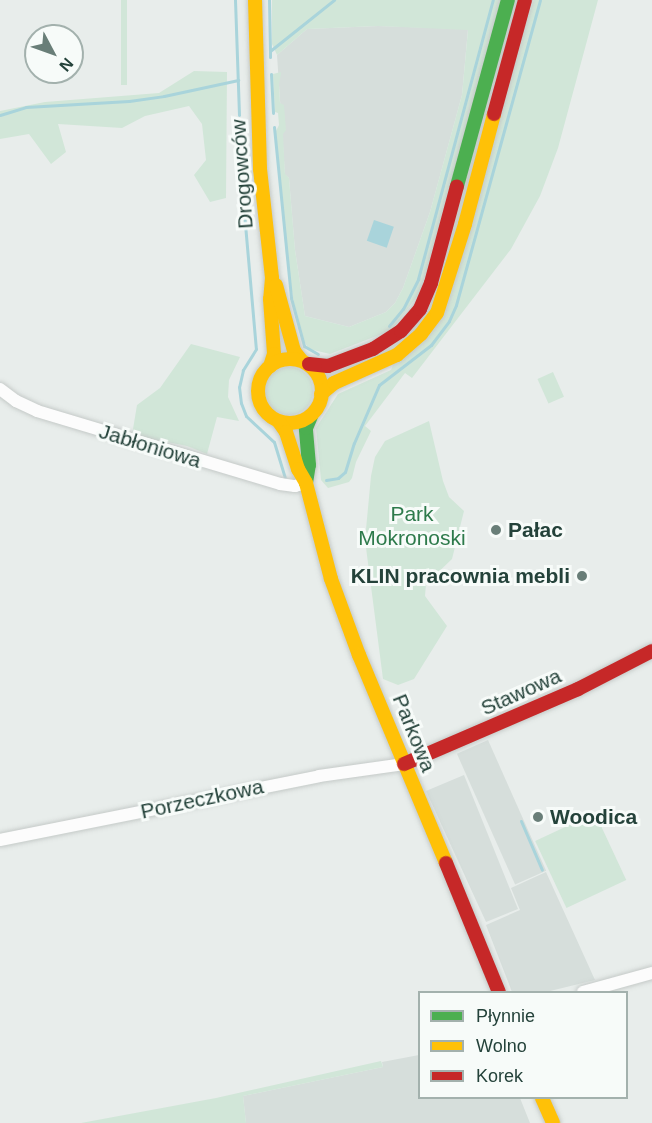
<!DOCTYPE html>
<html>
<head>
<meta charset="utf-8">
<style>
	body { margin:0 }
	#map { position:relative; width:652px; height:1123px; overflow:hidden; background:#e8edeb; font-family:Arial,sans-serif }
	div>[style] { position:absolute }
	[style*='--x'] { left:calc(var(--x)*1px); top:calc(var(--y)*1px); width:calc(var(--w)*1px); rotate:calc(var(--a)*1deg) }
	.built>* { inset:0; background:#d6dedb; transform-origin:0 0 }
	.green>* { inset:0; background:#d1e6d8; transform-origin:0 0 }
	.round { border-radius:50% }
	.water>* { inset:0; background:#a9d4db; transform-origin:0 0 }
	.stream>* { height:3px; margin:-1.5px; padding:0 1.5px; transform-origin:1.5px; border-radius:1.5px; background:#a9d4db }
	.roads { filter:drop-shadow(0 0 2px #c5cac8) drop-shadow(0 0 2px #c5cac8) }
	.street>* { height:12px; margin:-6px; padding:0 6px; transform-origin:6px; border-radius:6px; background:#fcfcfc }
	.fast>* { height:14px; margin:-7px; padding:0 7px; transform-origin:7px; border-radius:7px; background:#4caf50 }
	.slow>* { height:14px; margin:-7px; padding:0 7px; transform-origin:7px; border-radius:7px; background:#ffc107 }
	.slow>.ring { margin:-7px; padding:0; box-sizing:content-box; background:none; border:14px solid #ffc107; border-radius:50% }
	.jam>* { height:14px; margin:-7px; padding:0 7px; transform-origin:7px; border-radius:7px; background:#c62828 }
	.dots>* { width:16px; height:16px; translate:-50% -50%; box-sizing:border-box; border:3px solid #f7fbf9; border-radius:50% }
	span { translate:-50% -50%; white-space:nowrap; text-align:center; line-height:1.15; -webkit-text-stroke:6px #f7fbf9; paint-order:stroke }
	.street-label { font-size:21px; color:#24423a }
	.park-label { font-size:21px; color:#2d7a4b }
	.poi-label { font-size:21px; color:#24423a; font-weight:700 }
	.left { translate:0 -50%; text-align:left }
	.right { translate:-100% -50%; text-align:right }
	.legend { position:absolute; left:418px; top:991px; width:210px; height:108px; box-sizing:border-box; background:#f7fbf9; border:2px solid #a3b1ad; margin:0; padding:8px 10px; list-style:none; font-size:18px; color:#24423a }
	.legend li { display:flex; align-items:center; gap:12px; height:30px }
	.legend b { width:30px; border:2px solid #a3b1ad }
	.north { position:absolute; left:24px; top:24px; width:60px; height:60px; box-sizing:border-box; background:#f7fbf9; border:2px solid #a3b1ad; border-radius:50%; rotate:131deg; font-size:16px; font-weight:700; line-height:24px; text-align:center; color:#24423a }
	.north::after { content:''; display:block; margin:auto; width:21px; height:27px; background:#697e78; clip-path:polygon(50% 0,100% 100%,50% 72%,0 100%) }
</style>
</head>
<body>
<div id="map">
	<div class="built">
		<div style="clip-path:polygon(378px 26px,468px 29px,462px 95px,430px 212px,403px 288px,395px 303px,386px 312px,349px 327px,305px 316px,295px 250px,289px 178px,285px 175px,277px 55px,307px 29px)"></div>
		<div style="left:488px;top:740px;width:143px;height:34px;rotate:66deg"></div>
		<div style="clip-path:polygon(464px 775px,518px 909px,486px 922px,426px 791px)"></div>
		<div style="clip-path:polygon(546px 872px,595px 980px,546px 992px,512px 992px,486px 925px,520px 910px,511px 888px)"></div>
		<div style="clip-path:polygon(419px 1055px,420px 1098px,520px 1098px,530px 1123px,246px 1123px,243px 1096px,383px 1067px,382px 1062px)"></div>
	</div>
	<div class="green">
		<div style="left:121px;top:0;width:6px;height:85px"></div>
		<div style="clip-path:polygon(272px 0,502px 0,421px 291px,392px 330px,330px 354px,309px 349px,301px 337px,297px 322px,286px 255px,275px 133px,279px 125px,278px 113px,275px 112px,273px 74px,281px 72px,281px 74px,279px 84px,280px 103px,284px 105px,286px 130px,283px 134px,285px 174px,289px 178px,295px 250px,305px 316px,349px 327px,386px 312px,395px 303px,403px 288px,430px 212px,462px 95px,468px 30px,378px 26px,307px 29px,277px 55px,272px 44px)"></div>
		<div style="clip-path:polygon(534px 0,598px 0,558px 148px,540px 196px,511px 249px,412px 378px,405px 373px,365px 426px,371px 431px,356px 462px,352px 478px,349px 482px,328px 488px,321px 480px,316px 428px,338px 394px,391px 370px)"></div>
		<div style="clip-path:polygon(194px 71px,227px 72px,226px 198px,210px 202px,194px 175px,206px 160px,202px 124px,189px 106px,145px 116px,122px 128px,58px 124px,66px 152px,51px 164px,29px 134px,0 139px,0 111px,45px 102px,159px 93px)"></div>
		<div style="clip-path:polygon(191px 344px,240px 357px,229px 380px,228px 397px,239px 421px,217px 417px,207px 454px,187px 446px,132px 435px,137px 405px,160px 388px)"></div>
		<div class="round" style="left:265px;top:367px;width:48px;height:48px"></div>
		<div style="left:553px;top:372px;width:27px;height:17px;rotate:66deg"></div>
		<div style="clip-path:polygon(429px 421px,443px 481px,449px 497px,464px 511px,452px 559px,426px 584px,425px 596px,447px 626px,414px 679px,398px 685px,383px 679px,365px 540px,371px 476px,375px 457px,385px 441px)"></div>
		<div style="left:595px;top:813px;width:74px;height:66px;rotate:65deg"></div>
		<div style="clip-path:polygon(381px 1061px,383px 1067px,243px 1096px,246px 1123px,81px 1123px,216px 1098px)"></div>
	</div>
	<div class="water">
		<div style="left:374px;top:220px;width:21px;height:22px;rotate:19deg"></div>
	</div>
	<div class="stream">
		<div style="--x:235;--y:0;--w:115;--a:88"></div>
		<div style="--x:269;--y:0;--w:51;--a:88.9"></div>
		<div style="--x:270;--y:57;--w:6;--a:-90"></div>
		<div style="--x:270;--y:51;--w:82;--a:-38.6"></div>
		<div style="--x:271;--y:74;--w:39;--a:87"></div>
		<div style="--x:0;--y:115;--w:27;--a:-17"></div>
		<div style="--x:26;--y:107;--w:103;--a:-3.3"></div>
		<div style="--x:129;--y:101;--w:35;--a:-8"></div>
		<div style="--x:164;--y:96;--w:76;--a:-12.2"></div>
		<div style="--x:274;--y:127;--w:172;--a:84.3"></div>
		<div style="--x:291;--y:298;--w:50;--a:74.8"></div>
		<div style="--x:304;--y:346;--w:16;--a:30"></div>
		<div style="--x:240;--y:133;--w:91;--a:86.9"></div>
		<div style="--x:245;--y:224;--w:125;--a:85"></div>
		<div style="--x:256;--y:349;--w:25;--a:122"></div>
		<div style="--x:243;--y:370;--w:17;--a:103"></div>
		<div style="--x:239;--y:387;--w:16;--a:83"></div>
		<div style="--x:241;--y:403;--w:14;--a:69"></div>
		<div style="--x:246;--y:416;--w:38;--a:43"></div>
		<div style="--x:274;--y:442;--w:37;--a:73"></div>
		<div style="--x:389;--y:326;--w:22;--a:-51"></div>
		<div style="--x:403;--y:309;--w:34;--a:-63"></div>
		<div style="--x:418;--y:279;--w:289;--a:-75"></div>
		<div style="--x:326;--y:480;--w:12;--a:-9"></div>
		<div style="--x:338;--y:478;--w:9;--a:-41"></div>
		<div style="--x:345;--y:472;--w:30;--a:-73"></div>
		<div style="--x:354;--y:443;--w:63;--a:-66.7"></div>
		<div style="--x:379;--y:385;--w:66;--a:-37.6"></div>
		<div style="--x:431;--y:345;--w:30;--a:-53"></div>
		<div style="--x:449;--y:321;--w:17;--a:-66"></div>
		<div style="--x:456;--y:305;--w:316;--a:-74.6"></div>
		<div style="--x:521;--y:821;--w:53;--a:66.8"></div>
	</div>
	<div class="roads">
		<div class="street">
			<div style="--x:0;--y:389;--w:20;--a:37"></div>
			<div style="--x:16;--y:401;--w:23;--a:25"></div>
			<div style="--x:37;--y:411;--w:254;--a:16.7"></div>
			<div style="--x:280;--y:484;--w:15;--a:8"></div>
			<div style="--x:295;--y:486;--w:11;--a:-15"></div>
			<div style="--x:0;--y:840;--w:325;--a:-11.3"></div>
			<div style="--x:319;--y:776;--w:86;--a:-8"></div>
			<div style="--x:583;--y:992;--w:72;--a:-15.4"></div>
		</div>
		<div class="fast">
			<div style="--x:457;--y:186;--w:193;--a:-74.7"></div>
			<div style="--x:306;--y:483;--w:18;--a:-81"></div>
			<div style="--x:309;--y:465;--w:37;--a:-95"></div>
			<div style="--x:306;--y:428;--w:13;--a:-67"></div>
		</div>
		<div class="slow">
			<div style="--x:255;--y:0;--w:169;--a:88.3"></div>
			<div style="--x:260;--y:169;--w:110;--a:83.7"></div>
			<div style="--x:272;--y:278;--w:21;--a:95"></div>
			<div style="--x:270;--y:299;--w:55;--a:85.8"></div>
			<div style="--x:274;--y:354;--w:13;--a:108"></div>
			<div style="--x:276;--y:285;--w:68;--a:74.7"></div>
			<div style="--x:294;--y:351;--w:11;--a:52"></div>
			<div class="ring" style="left:258px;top:359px;width:50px;height:50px"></div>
			<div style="--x:321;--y:394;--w:17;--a:-40"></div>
			<div style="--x:334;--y:383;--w:69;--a:-24"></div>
			<div style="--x:397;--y:355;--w:32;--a:-41"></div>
			<div style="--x:421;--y:334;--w:26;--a:-53"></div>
			<div style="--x:437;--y:313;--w:93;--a:-72.5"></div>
			<div style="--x:465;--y:224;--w:114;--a:-75.2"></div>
			<div style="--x:279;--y:422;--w:12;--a:55"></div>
			<div style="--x:286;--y:432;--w:39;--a:72"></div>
			<div style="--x:298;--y:469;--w:16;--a:60"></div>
			<div style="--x:306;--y:483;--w:99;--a:75.4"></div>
			<div style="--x:331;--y:579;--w:81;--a:69.8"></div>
			<div style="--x:359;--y:655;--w:225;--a:67.3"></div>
			<div style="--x:542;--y:1098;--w:27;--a:66"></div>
		</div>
		<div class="jam">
			<div style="--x:494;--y:114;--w:118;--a:-74.8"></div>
			<div style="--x:309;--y:364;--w:19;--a:6"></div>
			<div style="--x:328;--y:366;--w:48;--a:-20.7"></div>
			<div style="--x:373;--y:349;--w:33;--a:-33"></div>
			<div style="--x:401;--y:331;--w:29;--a:-49"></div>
			<div style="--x:420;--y:309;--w:28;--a:-67"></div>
			<div style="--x:431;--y:283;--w:100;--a:-75"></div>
			<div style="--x:404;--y:764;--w:189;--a:-23.3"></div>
			<div style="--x:578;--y:689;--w:83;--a:-27.2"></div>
			<div style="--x:446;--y:863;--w:139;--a:67.7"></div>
		</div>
	</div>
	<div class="dots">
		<div style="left:496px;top:530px;background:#697e78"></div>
		<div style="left:582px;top:576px;background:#697e78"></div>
		<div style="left:538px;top:817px;background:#697e78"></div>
	</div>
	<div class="street-label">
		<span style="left:242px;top:174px;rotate:-94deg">Drogowców</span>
		<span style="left:150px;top:446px;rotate:17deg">Jabłoniowa</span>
		<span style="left:521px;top:692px;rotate:-24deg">Stawowa</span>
		<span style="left:414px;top:733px;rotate:68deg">Parkowa</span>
		<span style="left:202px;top:799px;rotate:-12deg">Porzeczkowa</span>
	</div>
	<div class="park-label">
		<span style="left:412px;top:526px">Park<br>Mokronoski</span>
	</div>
	<div class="poi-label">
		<span class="left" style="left:508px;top:530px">Pałac</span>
		<span class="right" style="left:570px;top:576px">KLIN pracownia mebli</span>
		<span class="left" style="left:550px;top:817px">Woodica</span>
	</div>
	<ul class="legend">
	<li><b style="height:8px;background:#4caf50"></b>Płynnie</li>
	<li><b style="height:8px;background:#ffc107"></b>Wolno</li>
	<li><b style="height:8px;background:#c62828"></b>Korek</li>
	</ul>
	<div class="north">N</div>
</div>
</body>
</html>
